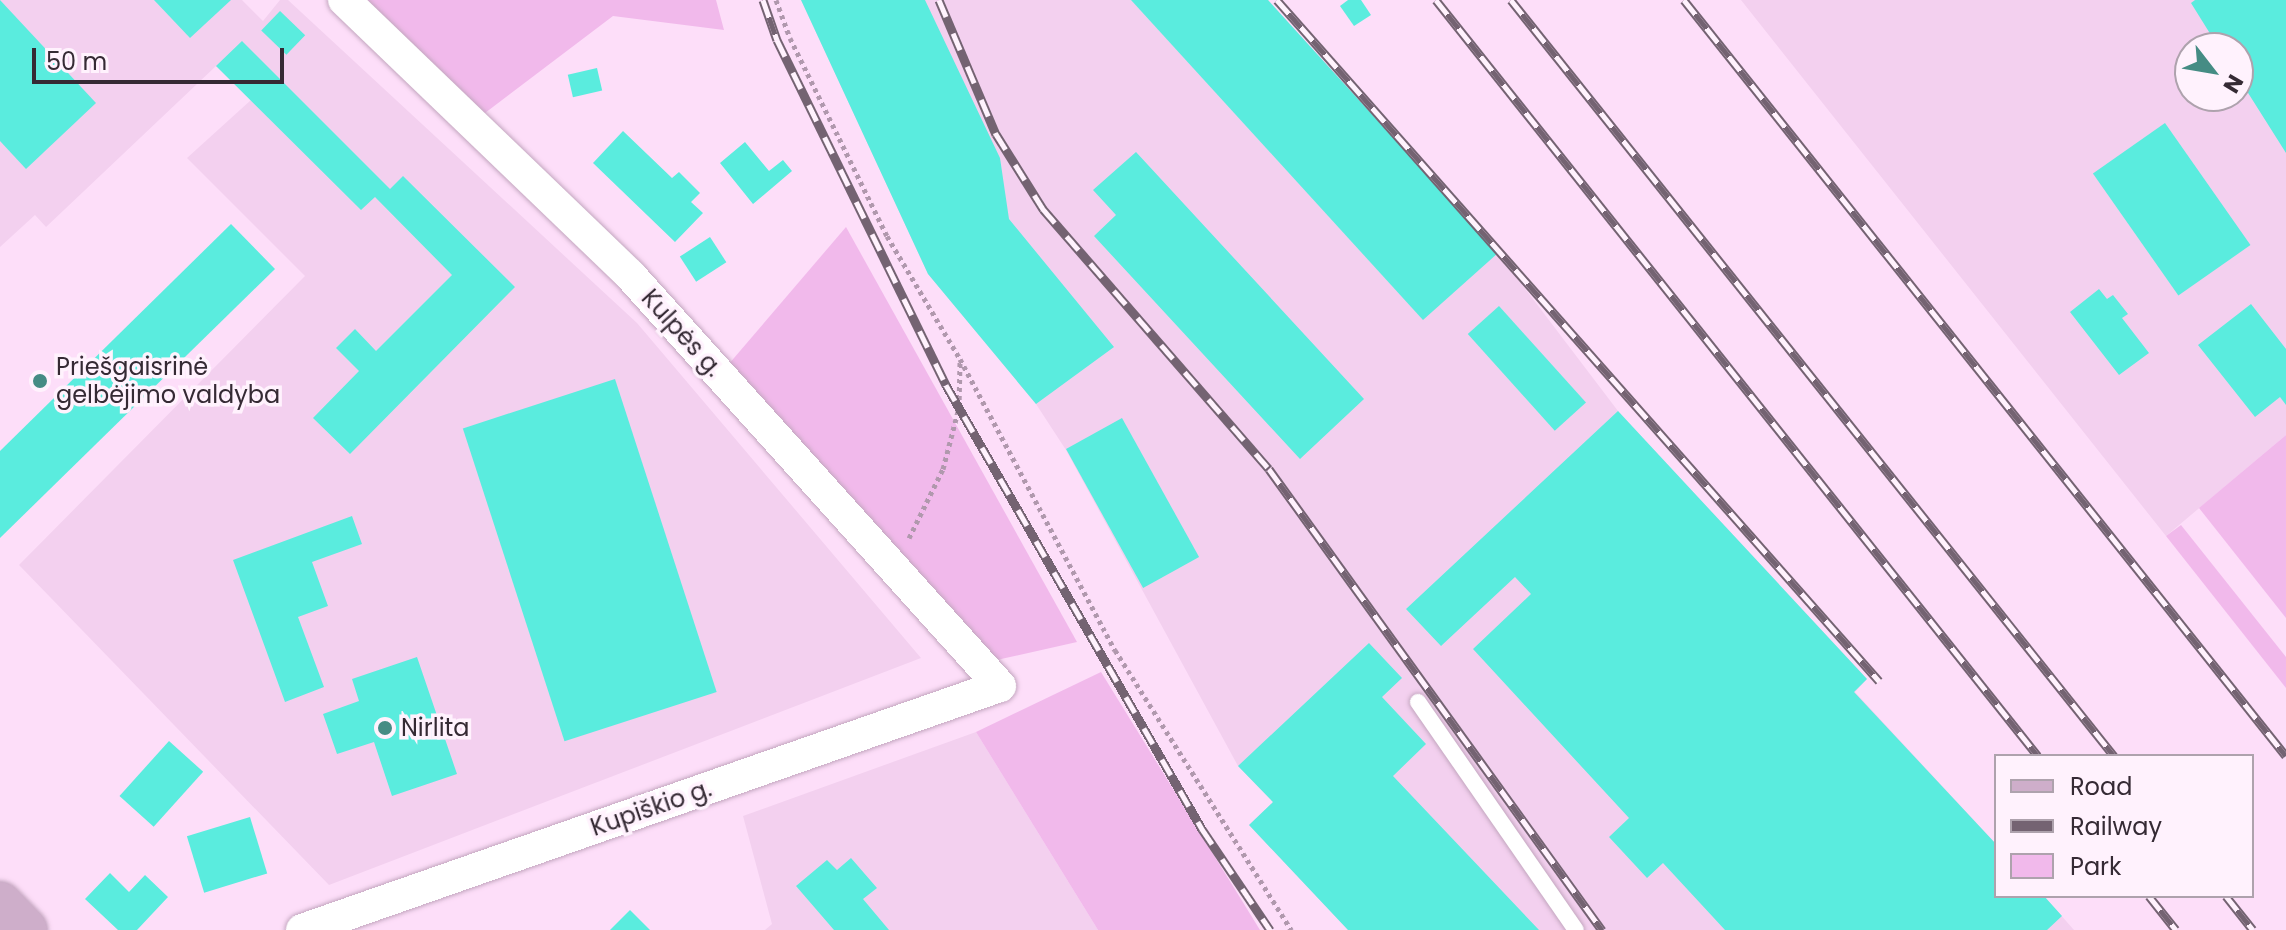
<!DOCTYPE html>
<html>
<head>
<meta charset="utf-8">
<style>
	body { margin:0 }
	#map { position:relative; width:2286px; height:930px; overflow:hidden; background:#fddef9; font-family:Poppins,sans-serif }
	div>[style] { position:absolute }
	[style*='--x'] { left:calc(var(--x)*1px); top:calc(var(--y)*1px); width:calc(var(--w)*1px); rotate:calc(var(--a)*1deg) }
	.built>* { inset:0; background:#f3d0ef }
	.green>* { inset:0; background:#f1b9eb }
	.building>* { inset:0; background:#5aecde; transform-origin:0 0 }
	.path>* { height:5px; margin-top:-2.5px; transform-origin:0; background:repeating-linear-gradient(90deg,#b098ad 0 4px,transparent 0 8px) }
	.roads { filter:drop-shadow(0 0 2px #c3a6bf) drop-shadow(0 0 2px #c3a6bf) }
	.lane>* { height:16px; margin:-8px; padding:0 8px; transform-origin:8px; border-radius:8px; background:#fff }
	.street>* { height:32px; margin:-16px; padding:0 16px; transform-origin:16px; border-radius:16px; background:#fff }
	.primary>* { height:44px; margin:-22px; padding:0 22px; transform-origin:22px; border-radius:22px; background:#ceaeca }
	.rail>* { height:9px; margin-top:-4.5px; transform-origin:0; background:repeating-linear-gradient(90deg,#fff2fd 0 18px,#746372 0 36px); box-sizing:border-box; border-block:2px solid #746372 }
	.dots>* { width:22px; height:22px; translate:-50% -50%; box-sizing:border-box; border:4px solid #fff2fd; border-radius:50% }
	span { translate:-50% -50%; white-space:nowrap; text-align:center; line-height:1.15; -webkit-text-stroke:7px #fff2fd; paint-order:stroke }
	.street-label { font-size:24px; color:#352a34 }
	.poi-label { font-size:24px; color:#352a34 }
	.left { translate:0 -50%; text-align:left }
	.legend { position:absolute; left:1994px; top:754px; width:260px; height:144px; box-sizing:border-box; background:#fff2fd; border:2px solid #aea2ad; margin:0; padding:10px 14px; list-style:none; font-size:24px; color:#352a34 }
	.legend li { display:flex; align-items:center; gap:16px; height:40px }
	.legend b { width:40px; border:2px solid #aea2ad }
	.north { position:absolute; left:2174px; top:32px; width:80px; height:80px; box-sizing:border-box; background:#fff2fd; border:2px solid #aea2ad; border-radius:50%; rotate:121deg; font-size:22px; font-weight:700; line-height:32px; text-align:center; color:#352a34 }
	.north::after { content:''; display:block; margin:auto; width:28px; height:36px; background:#458c84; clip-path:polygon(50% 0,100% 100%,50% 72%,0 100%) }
	.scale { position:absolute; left:32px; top:48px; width:252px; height:36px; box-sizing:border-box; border:4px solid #352a34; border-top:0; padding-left:10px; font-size:24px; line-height:28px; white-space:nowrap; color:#352a34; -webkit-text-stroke:6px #fff2fd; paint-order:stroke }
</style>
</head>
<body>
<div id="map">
	<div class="built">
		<div style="clip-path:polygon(0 0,242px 0,263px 21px,280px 0,288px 0,637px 323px,921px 658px,329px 885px,19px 565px,305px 276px,187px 158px,251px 100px,216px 66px,46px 227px,35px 215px,0 247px)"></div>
		<div style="clip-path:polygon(801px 0,1268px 0,1498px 253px,1618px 411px,1867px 679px,1855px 692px,1996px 844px,1996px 896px,2044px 896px,2074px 930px,1348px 930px,1249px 825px,1273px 802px,1238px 766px,1066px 450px,1036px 404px,928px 274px)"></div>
		<div style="clip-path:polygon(evenodd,1741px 0,2286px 0,2286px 435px,2166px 536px,1741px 0,2190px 48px,2238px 48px,2238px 96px,2190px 96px,2190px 48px)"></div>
		<div style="clip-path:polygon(976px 732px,1098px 930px,765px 930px,772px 924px,743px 816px)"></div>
	</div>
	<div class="green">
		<div style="clip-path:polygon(344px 0,716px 0,724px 30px,613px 16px,485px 113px,452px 108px)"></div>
		<div style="clip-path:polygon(846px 227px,1077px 642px,992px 661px,728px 365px)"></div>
		<div style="clip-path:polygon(2286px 435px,2286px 618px,2199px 508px)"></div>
		<div style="clip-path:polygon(2181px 525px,2286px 657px,2286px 688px,2166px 536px)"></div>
		<div style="clip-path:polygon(1101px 672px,1260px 930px,1098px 930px,976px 732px)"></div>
	</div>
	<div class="building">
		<div style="clip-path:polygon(0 0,96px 103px,26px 169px,0 141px)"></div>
		<div style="clip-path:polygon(154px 0,231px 0,190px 38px)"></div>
		<div style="clip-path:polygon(801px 0,925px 0,1000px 158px,1009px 219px,1114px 347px,1036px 404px,928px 274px)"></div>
		<div style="clip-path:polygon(1131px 0,1268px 0,1498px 253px,1423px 320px)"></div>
		<div style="clip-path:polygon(1348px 0,1361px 0,1371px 15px,1354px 26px,1340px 6px)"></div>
		<div style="clip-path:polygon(2195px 0,2286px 0,2286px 153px,2238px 77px,2238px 48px,2219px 48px,2191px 3px)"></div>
		<div style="left:280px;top:11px;width:35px;height:27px;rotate:44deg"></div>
		<div style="clip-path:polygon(242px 41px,390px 189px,403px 176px,515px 287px,350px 454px,313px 418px,359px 371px,336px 348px,355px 329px,376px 351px,452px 275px,375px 197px,361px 210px,216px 66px)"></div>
		<div style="left:597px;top:68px;width:23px;height:30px;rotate:77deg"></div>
		<div style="left:2165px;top:123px;width:149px;height:88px;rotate:55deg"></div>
		<div style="clip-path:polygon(623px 131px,672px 178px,679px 172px,700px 193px,691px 202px,703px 213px,675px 242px,593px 163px)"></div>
		<div style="clip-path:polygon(745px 142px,769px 171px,783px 160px,792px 171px,753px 204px,720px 163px)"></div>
		<div style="clip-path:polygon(1136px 152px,1364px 399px,1300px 459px,1094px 236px,1116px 215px,1093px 190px)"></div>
		<div style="clip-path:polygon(231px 224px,275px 269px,0 538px,0 451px)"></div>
		<div style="left:710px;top:237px;width:30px;height:36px;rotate:57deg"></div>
		<div style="clip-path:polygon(2099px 289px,2107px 299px,2113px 295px,2128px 314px,2122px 318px,2149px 353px,2119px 375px,2070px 312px)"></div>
		<div style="clip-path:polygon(2251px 304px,2286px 349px,2286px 405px,2280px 397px,2255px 417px,2198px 345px)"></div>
		<div style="left:1499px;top:306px;width:130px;height:42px;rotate:48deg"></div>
		<div style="left:615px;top:379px;width:329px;height:160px;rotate:72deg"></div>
		<div style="clip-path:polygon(1618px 411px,1867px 679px,1854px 692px,1996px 844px,1996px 896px,2044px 896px,2062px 916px,2047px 930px,1725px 930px,1663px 863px,1647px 878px,1609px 837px,1629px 818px,1473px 649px,1531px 594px,1515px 577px,1441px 646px,1406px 609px)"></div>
		<div style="left:1122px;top:418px;width:159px;height:64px;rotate:61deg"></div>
		<div style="clip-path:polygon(352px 516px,362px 544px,312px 562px,328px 606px,298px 617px,324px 687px,285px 702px,233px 560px)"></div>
		<div style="clip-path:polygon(1369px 643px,1402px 678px,1382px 697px,1426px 744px,1393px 776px,1539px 930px,1348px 930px,1249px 825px,1273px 802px,1238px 766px)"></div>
		<div style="clip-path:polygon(417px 657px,457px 774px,392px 796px,374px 742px,337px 754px,323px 714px,359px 701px,352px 679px)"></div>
		<div style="left:169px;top:741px;width:46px;height:74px;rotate:42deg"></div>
		<div style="left:250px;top:817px;width:59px;height:66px;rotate:73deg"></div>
		<div style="clip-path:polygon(851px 858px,877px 888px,863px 899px,889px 930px,834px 930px,796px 886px,827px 860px,837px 870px)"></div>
		<div style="clip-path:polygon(110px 873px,129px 892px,145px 875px,168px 897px,137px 930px,118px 930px,85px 899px)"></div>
		<div style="clip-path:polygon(630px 910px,650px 930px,610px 930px)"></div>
	</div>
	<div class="path">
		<div style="--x:776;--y:0;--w:40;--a:69.8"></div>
		<div style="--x:790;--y:38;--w:220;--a:63.9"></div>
		<div style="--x:887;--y:236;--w:143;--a:59.3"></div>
		<div style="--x:960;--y:359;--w:330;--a:62"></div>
		<div style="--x:1115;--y:650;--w:331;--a:57.8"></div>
		<div style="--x:909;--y:538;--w:77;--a:-63.8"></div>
		<div style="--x:943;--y:469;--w:64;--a:-75.5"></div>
		<div style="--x:959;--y:407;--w:45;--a:-88.7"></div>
	</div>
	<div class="roads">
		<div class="lane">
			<div style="--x:1418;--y:702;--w:277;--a:55.3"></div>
		</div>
		<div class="street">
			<div style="--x:302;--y:930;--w:739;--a:-19.27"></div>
			<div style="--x:1000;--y:686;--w:553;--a:-131.99"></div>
			<div style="--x:630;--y:275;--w:397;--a:-136.1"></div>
		</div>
		<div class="primary">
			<div style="--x:0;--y:904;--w:36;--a:46"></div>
		</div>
	</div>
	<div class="rail">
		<div style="--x:763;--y:0;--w:42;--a:70.7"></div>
		<div style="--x:777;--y:40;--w:384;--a:63.9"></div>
		<div style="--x:946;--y:385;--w:513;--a:60.03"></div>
		<div style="--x:1202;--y:829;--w:122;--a:56"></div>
		<div style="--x:939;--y:0;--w:146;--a:67"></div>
		<div style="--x:996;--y:134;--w:89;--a:57.9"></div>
		<div style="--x:1043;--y:209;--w:344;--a:49"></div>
		<div style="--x:1269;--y:469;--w:569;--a:54.16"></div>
		<div style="--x:1277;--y:0;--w:909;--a:48.52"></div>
		<div style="--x:1436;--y:0;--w:966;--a:51.47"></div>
		<div style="--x:1511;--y:0;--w:967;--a:51.42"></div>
		<div style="--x:1684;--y:0;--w:966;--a:51.47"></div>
		<div style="--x:2149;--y:896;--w:43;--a:51.5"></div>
		<div style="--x:2226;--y:896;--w:43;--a:51.5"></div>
	</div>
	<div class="dots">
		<div style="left:40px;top:381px;background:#458c84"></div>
		<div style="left:385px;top:728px;background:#458c84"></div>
	</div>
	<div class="street-label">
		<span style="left:682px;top:333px;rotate:48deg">Kulpės g.</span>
		<span style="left:651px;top:808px;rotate:-19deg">Kupiškio g.</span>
	</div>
	<div class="poi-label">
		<span class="left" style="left:56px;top:381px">Priešgaisrinė<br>gelbėjimo valdyba</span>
		<span class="left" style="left:401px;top:728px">Nirlita</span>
	</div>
	<ul class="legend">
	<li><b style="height:10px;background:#ceaeca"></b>Road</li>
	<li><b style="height:10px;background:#746372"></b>Railway</li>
	<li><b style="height:22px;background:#f1b9eb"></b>Park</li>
	</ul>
	<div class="north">N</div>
	<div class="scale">50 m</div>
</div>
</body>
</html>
